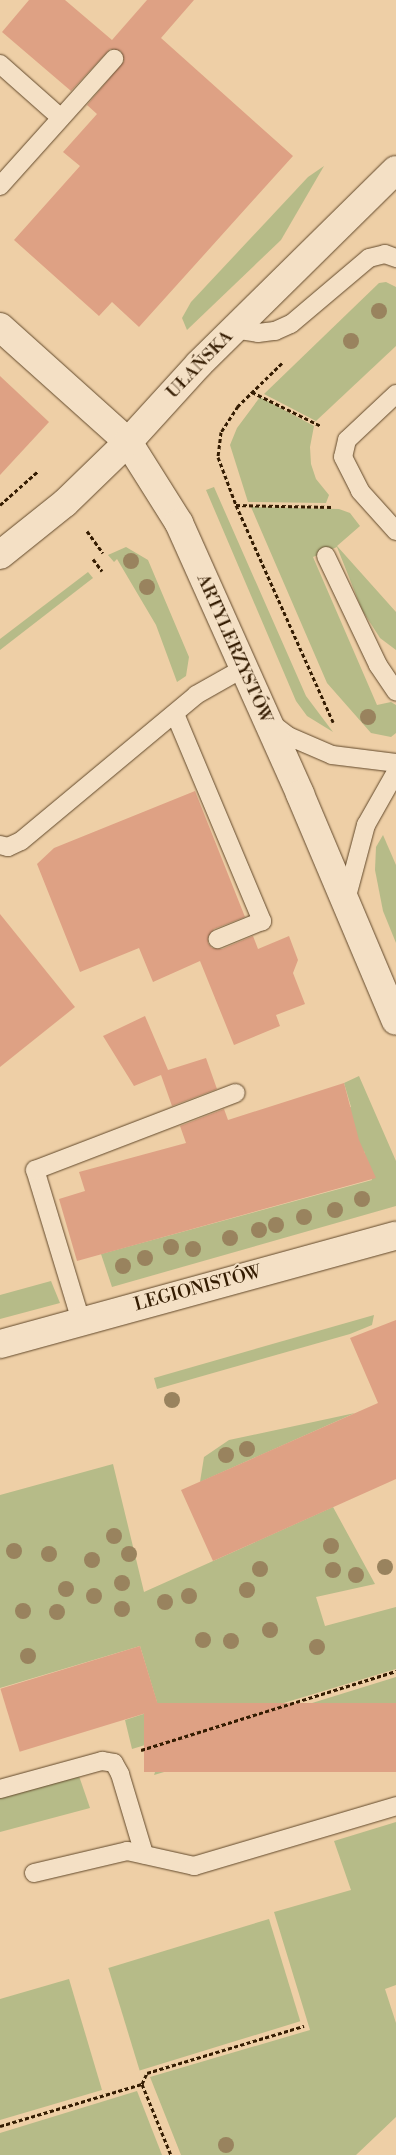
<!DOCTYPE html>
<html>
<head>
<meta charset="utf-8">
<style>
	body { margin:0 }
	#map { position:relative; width:396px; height:2155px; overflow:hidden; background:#eecfa6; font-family:"Libre Bodoni",serif }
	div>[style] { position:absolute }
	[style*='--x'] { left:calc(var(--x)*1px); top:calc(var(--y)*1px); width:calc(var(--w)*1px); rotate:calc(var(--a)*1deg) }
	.green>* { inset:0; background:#b6bb88; transform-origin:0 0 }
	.building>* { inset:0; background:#dea184; transform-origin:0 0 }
	.path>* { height:3px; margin-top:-1.5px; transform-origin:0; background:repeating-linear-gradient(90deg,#341c02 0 4px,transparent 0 6.5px) }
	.roads { filter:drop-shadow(0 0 1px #62492b) drop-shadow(0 0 1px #62492b) }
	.service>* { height:18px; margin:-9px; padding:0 9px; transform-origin:9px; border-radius:9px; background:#f4e0c5 }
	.minor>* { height:28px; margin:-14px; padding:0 14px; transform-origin:14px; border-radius:14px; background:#f4e0c5 }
	.tertiary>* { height:28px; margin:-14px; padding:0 14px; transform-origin:14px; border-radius:14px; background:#f4e0c5 }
	.trees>* { width:16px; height:16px; margin:-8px; border-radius:50%; background:#99835e }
	span { translate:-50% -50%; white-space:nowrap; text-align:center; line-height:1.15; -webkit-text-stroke:4px #f4e0c5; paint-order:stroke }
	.street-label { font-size:18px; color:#341c02 }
</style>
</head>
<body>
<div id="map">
	<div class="green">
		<div style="clip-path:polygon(324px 166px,281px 240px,187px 330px,182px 318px,191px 302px,308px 177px)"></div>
		<div style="clip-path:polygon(386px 282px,396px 287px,396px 346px,316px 421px,264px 394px,379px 283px)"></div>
		<div style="clip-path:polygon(260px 397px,314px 426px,310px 447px,311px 464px,316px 479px,329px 495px,326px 503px,248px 502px,230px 445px,237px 428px)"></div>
		<div style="clip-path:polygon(214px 487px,306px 696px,333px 732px,307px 716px,296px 701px,206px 490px)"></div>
		<div style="clip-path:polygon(251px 507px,339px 509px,350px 513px,360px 526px,337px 546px,396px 612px,396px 650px,380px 638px,362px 610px,337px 547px,313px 557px,377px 705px,391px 702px,396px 705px,396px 733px,391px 737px,371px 733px,327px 683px)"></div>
		<div style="clip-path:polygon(126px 547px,148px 560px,189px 657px,186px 676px,177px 682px,156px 625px,117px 559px,114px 562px,108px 555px)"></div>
		<div style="clip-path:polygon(88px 572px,93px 578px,0 650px,0 639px)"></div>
		<div style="clip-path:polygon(383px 835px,396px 865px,396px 943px,383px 911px,375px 870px,376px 847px)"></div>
		<div style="clip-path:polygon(359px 1076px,396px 1161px,396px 1206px,112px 1287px,101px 1254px,372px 1180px,364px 1151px,358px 1153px,346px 1108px,351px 1107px,344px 1083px)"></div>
		<div style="clip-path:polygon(51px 1281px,60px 1303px,0 1319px,0 1295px)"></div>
		<div style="clip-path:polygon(374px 1315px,372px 1325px,350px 1334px,157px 1389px,154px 1378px)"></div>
		<div style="clip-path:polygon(355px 1413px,200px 1482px,204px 1457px,229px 1440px)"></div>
		<div style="clip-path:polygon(113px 1464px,144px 1592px,333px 1507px,375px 1584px,316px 1597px,325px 1626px,396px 1607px,396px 1669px,132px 1749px,125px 1720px,159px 1709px,140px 1646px,0 1688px,0 1495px)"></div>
		<div style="clip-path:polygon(396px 1677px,396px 1703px,154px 1775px,163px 1749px)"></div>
		<div style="clip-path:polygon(79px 1776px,90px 1808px,0 1832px,0 1798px)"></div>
		<div style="clip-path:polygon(396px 1822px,396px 1985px,385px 1989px,396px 2023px,396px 2117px,356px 2155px,181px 2155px,150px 2077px,310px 2030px,274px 1912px,351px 1890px,334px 1841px)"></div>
		<div style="left:269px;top:1919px;width:107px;height:168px;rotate:73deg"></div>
		<div style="clip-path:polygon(69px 1979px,102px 2090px,0 2120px,0 1999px)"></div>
		<div style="clip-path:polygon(137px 2091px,162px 2155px,0 2155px,0 2133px)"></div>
	</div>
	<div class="building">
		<div style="clip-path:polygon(29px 0,65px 0,112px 40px,147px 0,194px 0,161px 38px,293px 156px,139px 327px,112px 302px,99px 316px,14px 240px,80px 166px,63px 152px,97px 114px,87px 105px,124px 61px,121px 51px,110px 49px,71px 91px,2px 32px)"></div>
		<div style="clip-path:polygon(0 376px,49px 422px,0 475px)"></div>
		<div style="clip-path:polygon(195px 791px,245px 917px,214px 929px,208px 937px,208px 943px,212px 948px,222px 949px,253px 936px,258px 949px,289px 936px,298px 960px,293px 973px,305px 1004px,276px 1015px,280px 1026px,234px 1045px,200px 961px,153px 982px,139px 948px,80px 972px,37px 864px,54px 848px)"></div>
		<div style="clip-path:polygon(0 914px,75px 1007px,0 1067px)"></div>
		<div style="clip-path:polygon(145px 1016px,168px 1070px,206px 1058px,217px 1089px,172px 1106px,161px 1075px,134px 1086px,103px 1036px)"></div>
		<div style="clip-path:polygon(344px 1083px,359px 1140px,376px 1178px,77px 1261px,59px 1199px,85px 1191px,79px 1172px,186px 1143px,180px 1126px,224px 1109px,228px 1120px)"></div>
		<div style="clip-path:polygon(396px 1320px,396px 1479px,213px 1561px,181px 1490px,378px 1403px,350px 1338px)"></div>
		<div style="left:140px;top:1646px;width:66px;height:146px;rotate:73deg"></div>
		<div style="left:396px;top:1703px;width:69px;height:252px;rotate:90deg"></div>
	</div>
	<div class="path">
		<div style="--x:282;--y:363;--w:62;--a:135.7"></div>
		<div style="--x:238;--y:406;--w:31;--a:123"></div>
		<div style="--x:221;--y:432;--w:25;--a:97"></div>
		<div style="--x:218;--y:457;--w:51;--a:69.4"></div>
		<div style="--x:236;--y:505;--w:238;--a:65.9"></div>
		<div style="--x:252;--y:392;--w:77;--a:26.2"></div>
		<div style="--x:0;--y:505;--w:51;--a:-41.8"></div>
		<div style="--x:236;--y:505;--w:97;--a:1.2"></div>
		<div style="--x:87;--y:531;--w:27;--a:54"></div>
		<div style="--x:93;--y:559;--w:15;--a:53"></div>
		<div style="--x:141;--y:1750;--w:267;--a:-17.2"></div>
		<div style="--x:142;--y:2084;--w:12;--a:-66"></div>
		<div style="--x:147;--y:2073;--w:164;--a:-16.7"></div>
		<div style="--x:0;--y:2126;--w:148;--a:-16.5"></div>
		<div style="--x:142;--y:2084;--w:77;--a:67.8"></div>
	</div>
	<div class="roads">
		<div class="service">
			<div style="--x:0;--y:64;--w:81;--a:41.5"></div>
			<div style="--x:0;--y:186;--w:171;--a:-48.1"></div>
			<div style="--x:234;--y:329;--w:24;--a:9"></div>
			<div style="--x:258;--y:333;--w:17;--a:-7"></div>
			<div style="--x:275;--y:331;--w:17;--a:-24"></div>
			<div style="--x:291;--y:324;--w:102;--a:-40.2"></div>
			<div style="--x:369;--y:258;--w:16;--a:-14"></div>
			<div style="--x:385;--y:254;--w:12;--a:20"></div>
			<div style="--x:396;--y:394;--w:67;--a:136.8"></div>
			<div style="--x:347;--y:440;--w:17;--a:103"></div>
			<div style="--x:343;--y:457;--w:38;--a:63"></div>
			<div style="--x:360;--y:491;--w:54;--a:48"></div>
			<div style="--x:326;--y:556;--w:121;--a:64.5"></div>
			<div style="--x:378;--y:665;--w:32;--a:56"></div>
			<div style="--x:175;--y:714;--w:225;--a:67.2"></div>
			<div style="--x:262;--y:921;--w:48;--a:157.8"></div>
			<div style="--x:271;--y:723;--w:21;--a:37"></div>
			<div style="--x:288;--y:736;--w:48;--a:23.4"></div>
			<div style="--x:332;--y:755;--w:64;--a:7.1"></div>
			<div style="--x:0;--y:845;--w:8;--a:14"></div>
			<div style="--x:8;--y:847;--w:14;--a:-25"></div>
			<div style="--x:21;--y:841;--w:228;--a:-39.8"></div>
			<div style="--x:196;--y:695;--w:53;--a:-29.5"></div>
			<div style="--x:346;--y:900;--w:78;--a:-75.1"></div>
			<div style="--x:366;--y:825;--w:61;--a:-60.5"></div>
			<div style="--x:81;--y:1321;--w:158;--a:-106.9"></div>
			<div style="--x:35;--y:1170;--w:215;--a:-21"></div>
			<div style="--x:0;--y:1789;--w:106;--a:-15.4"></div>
			<div style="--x:102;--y:1761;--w:12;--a:9"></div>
			<div style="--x:114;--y:1763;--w:13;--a:61"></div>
			<div style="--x:120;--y:1774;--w:84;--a:73.3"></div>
			<div style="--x:34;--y:1873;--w:96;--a:-13.3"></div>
			<div style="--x:127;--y:1851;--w:69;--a:12.6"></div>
			<div style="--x:194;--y:1866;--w:211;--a:-16.5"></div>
		</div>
		<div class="minor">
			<div style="--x:0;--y:327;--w:172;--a:41.9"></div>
			<div style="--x:0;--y:1344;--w:410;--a:-15.3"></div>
		</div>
		<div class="tertiary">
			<div style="--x:128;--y:442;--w:96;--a:57.8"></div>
			<div style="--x:179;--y:523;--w:297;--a:65.9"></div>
			<div style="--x:300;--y:794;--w:246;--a:67.1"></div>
			<div style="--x:0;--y:555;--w:83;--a:-38.7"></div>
			<div style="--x:65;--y:503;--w:88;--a:-44.1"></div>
			<div style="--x:128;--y:442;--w:105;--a:-47.7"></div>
			<div style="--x:199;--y:364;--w:276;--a:-44.6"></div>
		</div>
	</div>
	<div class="trees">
		<div style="left:379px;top:311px"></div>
		<div style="left:351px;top:341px"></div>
		<div style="left:131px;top:561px"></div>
		<div style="left:147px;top:587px"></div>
		<div style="left:368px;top:717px"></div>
		<div style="left:362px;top:1199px"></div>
		<div style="left:335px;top:1210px"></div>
		<div style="left:304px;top:1217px"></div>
		<div style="left:276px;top:1225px"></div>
		<div style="left:259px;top:1230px"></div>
		<div style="left:230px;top:1238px"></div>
		<div style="left:171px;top:1247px"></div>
		<div style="left:193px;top:1249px"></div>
		<div style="left:145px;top:1258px"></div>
		<div style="left:123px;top:1266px"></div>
		<div style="left:172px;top:1400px"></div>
		<div style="left:247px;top:1449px"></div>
		<div style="left:226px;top:1455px"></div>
		<div style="left:114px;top:1536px"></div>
		<div style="left:331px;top:1546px"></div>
		<div style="left:14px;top:1551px"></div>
		<div style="left:49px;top:1554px"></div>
		<div style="left:129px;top:1554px"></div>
		<div style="left:92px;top:1560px"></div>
		<div style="left:385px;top:1567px"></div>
		<div style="left:260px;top:1569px"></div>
		<div style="left:333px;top:1570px"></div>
		<div style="left:356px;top:1575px"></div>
		<div style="left:122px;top:1583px"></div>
		<div style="left:66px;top:1589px"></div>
		<div style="left:247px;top:1590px"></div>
		<div style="left:94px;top:1596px"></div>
		<div style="left:189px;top:1596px"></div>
		<div style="left:165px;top:1602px"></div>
		<div style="left:122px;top:1609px"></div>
		<div style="left:23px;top:1611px"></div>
		<div style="left:57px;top:1612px"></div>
		<div style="left:270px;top:1630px"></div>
		<div style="left:203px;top:1640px"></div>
		<div style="left:231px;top:1641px"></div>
		<div style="left:317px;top:1647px"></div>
		<div style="left:28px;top:1656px"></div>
		<div style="left:226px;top:2145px"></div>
	</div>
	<div class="street-label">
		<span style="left:200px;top:365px;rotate:-46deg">UŁAŃSKA</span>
		<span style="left:234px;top:649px;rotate:66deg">ARTYLERZYSTÓW</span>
		<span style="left:198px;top:1289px;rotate:-15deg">LEGIONISTÓW</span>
	</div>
</div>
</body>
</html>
